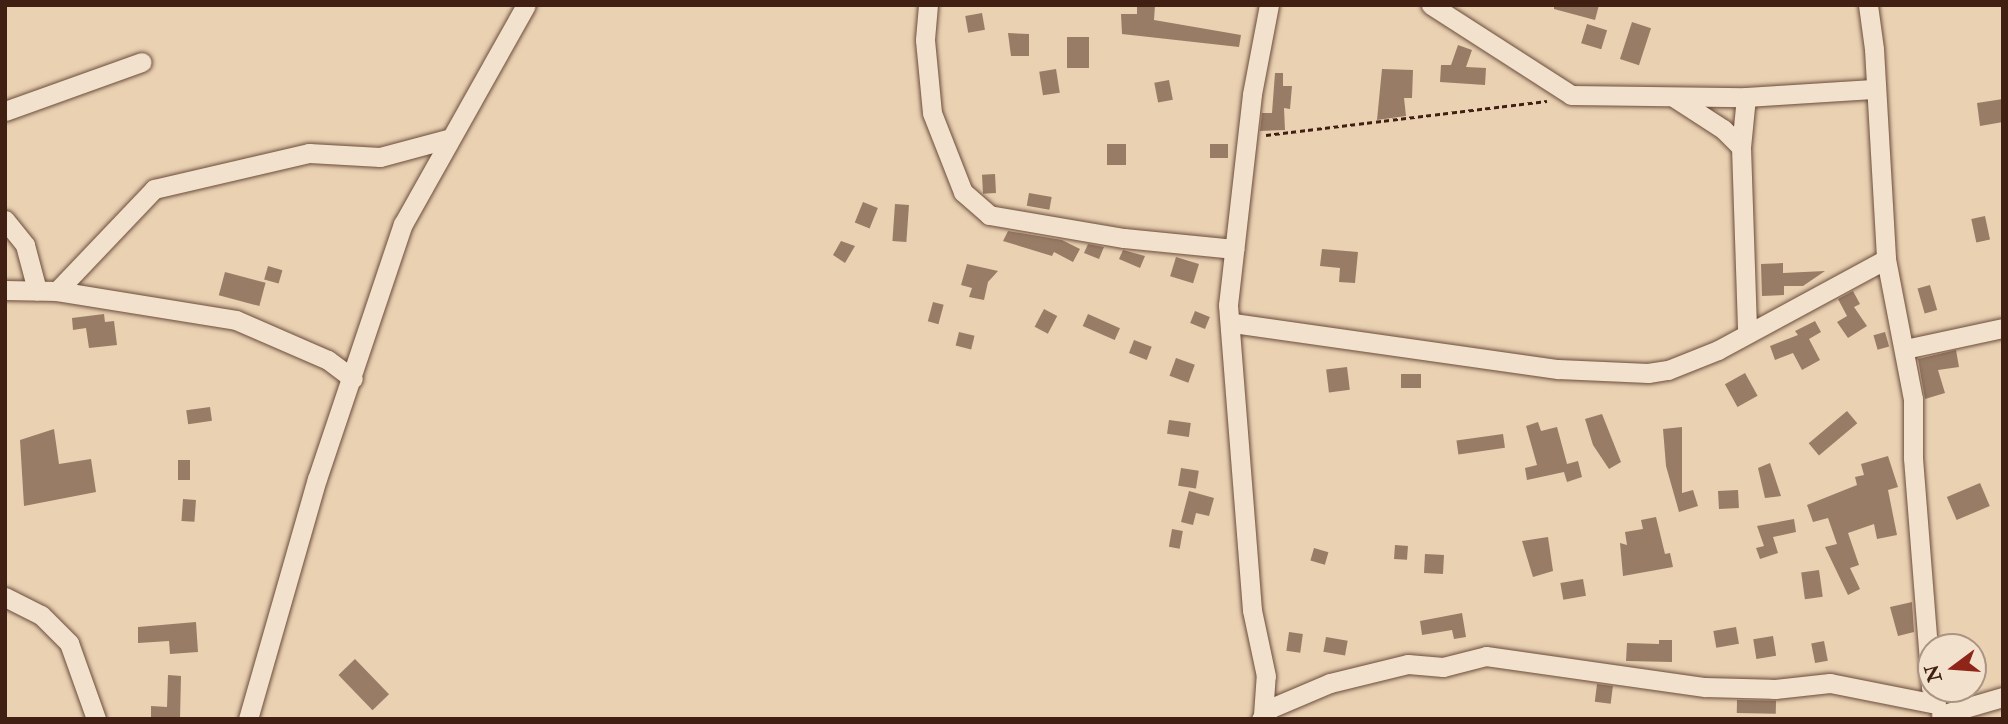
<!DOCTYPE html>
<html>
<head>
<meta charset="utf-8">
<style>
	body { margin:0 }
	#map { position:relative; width:2008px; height:724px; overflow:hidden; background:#e9d1b2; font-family:"IM FELL Double Pica",serif }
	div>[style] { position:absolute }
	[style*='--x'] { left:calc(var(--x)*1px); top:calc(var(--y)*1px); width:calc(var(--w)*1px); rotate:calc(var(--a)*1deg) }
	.building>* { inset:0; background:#987c66; transform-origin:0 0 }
	.path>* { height:2.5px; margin-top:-1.25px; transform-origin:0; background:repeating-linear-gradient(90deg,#412013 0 5px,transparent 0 8.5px) }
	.roads { filter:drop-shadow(0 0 2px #6b4c3b) drop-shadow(0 0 2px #6b4c3b) }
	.minor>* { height:19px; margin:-9.5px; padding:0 9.5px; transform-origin:9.5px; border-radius:9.5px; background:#f1e1cd }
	span { translate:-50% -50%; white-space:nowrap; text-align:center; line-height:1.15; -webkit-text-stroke:6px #f1e1cd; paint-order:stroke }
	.frame { position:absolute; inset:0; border:7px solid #412013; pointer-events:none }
	.north { position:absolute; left:1917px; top:633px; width:70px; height:70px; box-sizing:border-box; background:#f1e1cd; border:2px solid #ab9483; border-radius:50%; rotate:254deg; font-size:19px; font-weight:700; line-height:28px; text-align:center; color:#412013 }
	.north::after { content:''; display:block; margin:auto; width:24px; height:32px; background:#8f2418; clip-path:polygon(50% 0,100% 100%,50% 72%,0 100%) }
</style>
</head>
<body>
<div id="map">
	<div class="building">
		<div style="clip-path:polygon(1137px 5px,1155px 5px,1154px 20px,1241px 35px,1239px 47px,1122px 34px,1121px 14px,1137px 14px)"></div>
		<div style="clip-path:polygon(1554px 5px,1599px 5px,1595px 20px,1554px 9px)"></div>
		<div style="left:982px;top:13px;width:17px;height:17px;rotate:80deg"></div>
		<div style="left:1632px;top:22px;width:20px;height:39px;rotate:18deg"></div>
		<div style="left:1587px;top:24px;width:21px;height:20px;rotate:17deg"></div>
		<div style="clip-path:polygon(1008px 33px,1029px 34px,1029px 56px,1011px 56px)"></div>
		<div style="left:1067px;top:37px;width:22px;height:31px"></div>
		<div style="clip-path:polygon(1458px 45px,1472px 50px,1466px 67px,1486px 68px,1485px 85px,1440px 82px,1441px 65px,1451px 65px)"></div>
		<div style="left:1056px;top:69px;width:24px;height:17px;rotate:81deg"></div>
		<div style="clip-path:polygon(1382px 69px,1413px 70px,1412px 98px,1404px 98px,1406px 116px,1377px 120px)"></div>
		<div style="clip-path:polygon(1275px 73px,1283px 73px,1283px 86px,1292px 86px,1290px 109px,1284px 108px,1285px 130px,1260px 131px,1262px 113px,1272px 113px)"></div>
		<div style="left:1169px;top:80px;width:20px;height:15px;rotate:79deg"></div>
		<div style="clip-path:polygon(2003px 99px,2003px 122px,1980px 126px,1977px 103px)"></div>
		<div style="left:1107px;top:144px;width:19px;height:21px"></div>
		<div style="left:1210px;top:144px;width:18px;height:14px"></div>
		<div style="left:995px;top:174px;width:19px;height:13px;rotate:87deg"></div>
		<div style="left:1029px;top:193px;width:23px;height:13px;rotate:10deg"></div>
		<div style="left:863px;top:202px;width:16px;height:22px;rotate:22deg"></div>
		<div style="left:895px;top:204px;width:14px;height:37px;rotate:4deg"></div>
		<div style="left:1985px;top:216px;width:24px;height:14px;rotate:78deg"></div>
		<div style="clip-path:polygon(1008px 231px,1062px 240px,1080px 249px,1073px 262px,1054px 252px,1052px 256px,1003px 241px)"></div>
		<div style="clip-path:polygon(841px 241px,855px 246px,845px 263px,833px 255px)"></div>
		<div style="clip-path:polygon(1088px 244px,1104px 247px,1099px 259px,1084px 253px)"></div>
		<div style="clip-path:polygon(1322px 249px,1358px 252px,1355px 283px,1339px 282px,1340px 268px,1320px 266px)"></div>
		<div style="clip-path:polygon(1123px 250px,1145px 256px,1140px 268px,1119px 259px)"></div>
		<div style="left:1176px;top:257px;width:24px;height:20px;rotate:17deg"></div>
		<div style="clip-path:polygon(1783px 263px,1783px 273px,1825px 271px,1803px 286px,1784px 286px,1784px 295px,1762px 296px,1761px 264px)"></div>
		<div style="clip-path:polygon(967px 264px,998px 271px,988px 282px,984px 300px,969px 297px,972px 288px,961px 285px)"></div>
		<div style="left:268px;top:266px;width:15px;height:14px;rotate:16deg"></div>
		<div style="left:225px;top:272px;width:42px;height:24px;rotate:15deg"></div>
		<div style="left:1930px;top:285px;width:26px;height:13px;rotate:74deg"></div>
		<div style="clip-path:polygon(1853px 291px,1860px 304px,1854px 307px,1867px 326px,1848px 338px,1837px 322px,1847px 316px,1838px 299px)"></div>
		<div style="left:933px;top:302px;width:11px;height:20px;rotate:15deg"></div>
		<div style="left:1044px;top:309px;width:15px;height:20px;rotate:28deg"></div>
		<div style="left:1195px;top:311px;width:16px;height:13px;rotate:22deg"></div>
		<div style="clip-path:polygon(104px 314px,105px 322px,114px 321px,117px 345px,89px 348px,86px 328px,73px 330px,72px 318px)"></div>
		<div style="left:1088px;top:314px;width:35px;height:13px;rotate:24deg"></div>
		<div style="clip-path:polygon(1815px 321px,1821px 332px,1809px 339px,1820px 360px,1802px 370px,1793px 353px,1775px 360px,1770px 346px,1798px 335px,1795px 331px)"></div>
		<div style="left:959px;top:332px;width:16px;height:14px;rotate:14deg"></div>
		<div style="left:1885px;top:332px;width:15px;height:12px;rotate:74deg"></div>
		<div style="left:1134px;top:340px;width:19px;height:14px;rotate:21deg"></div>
		<div style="clip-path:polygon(1956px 350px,1959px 367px,1938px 370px,1945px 393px,1925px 399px,1918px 359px)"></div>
		<div style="left:1176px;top:358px;width:20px;height:19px;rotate:20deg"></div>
		<div style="left:1347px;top:367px;width:23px;height:21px;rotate:83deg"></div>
		<div style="left:1745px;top:373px;width:26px;height:23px;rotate:61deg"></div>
		<div style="left:1401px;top:374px;width:20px;height:14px"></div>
		<div style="left:210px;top:407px;width:14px;height:24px;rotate:82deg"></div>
		<div style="left:1847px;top:411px;width:16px;height:50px;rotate:50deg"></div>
		<div style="clip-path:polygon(1602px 414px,1621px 462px,1609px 469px,1593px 445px,1585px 419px)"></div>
		<div style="left:1169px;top:420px;width:22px;height:14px;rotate:8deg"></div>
		<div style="clip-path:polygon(1538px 422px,1541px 431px,1557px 427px,1567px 464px,1578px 461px,1582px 477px,1567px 482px,1564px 472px,1527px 480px,1525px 468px,1537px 465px,1526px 426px)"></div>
		<div style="clip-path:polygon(1682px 427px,1682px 493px,1693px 490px,1698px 506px,1679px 512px,1666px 466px,1663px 429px)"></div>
		<div style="clip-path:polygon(54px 429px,59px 464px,91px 459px,96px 492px,24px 506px,20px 440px)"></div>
		<div style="left:1503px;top:434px;width:14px;height:47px;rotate:82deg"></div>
		<div style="clip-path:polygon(1888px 456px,1898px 487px,1888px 490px,1897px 535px,1877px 539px,1874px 524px,1848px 533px,1859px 565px,1850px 568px,1860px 589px,1848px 595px,1825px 547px,1837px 544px,1828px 518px,1813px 522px,1807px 505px,1857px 485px,1855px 477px,1864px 475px,1861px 464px)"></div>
		<div style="left:178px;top:460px;width:12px;height:20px"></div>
		<div style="clip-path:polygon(1770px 463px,1781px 496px,1765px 498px,1758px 468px)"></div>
		<div style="left:1181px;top:468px;width:18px;height:18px;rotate:9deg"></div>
		<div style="left:1980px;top:483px;width:25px;height:36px;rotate:67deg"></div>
		<div style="left:1738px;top:490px;width:18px;height:20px;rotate:87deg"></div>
		<div style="clip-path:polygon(1189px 491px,1214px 498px,1209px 516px,1196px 513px,1193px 525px,1181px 522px)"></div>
		<div style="left:183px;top:499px;width:13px;height:22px;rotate:4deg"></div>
		<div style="clip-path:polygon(1656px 517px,1665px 554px,1670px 553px,1673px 567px,1623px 576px,1620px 543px,1627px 545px,1625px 532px,1643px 529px,1641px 520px)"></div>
		<div style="clip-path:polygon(1794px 519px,1796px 532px,1773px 537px,1778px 553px,1760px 559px,1756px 548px,1764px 546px,1757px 526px)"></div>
		<div style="left:1172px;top:529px;width:11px;height:18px;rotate:10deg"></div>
		<div style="clip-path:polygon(1548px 537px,1553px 571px,1533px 577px,1522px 541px)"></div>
		<div style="left:1395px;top:545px;width:13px;height:14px;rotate:4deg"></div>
		<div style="left:1314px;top:548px;width:15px;height:13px;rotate:16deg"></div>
		<div style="left:1425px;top:554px;width:19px;height:19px;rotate:3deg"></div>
		<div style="left:1819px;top:570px;width:27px;height:18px;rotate:82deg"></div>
		<div style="left:1583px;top:579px;width:17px;height:23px;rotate:80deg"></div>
		<div style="clip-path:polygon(1912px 602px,1914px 632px,1898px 636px,1890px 607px)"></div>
		<div style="clip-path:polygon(1462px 613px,1466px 637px,1454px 639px,1452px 630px,1422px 635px,1420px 621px)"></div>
		<div style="clip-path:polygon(196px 622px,198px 652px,170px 654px,169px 641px,138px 643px,138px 627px)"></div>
		<div style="left:1736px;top:627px;width:17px;height:23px;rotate:80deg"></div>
		<div style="left:1289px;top:632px;width:14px;height:19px;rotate:8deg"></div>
		<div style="left:1773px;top:636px;width:20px;height:20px;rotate:81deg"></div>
		<div style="left:1326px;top:637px;width:22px;height:15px;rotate:10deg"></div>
		<div style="clip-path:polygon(1659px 640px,1672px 640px,1672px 662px,1626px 661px,1627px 643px,1659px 644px)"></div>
		<div style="left:1824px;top:641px;width:20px;height:13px;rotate:79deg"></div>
		<div style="left:355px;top:659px;width:49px;height:23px;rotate:46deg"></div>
		<div style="clip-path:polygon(168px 675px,181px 676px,180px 719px,151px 719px,151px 706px,167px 707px)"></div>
		<div style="left:1597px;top:684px;width:16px;height:18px;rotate:7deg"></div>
		<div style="left:1737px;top:700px;width:39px;height:13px;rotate:1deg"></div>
	</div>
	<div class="path">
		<div style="--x:1266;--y:135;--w:283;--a:-6.9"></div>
	</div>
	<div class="roads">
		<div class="minor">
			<div style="--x:928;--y:5;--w:35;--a:95"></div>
			<div style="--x:925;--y:40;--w:73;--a:84.5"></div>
			<div style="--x:932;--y:113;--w:85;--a:68.6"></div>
			<div style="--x:963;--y:192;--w:35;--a:41"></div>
			<div style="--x:989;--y:215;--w:137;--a:9.7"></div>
			<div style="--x:1124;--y:238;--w:111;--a:5.7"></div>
			<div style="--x:1431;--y:5;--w:166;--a:32.7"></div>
			<div style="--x:1571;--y:95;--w:175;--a:0.7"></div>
			<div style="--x:1746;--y:97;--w:127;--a:-3.6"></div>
			<div style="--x:1868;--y:5;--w:44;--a:82.2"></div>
			<div style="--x:1874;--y:49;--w:210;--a:86.7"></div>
			<div style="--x:1886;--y:259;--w:143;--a:79.1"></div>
			<div style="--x:1913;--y:399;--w:59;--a:90"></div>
			<div style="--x:1913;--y:458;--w:231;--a:85.5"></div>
			<div style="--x:1746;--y:97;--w:50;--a:95.7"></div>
			<div style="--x:1741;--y:147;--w:184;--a:88.1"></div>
			<div style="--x:1675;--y:98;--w:57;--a:32.9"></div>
			<div style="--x:1723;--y:129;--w:25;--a:45"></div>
			<div style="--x:5;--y:111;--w:145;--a:-19.7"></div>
			<div style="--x:5;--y:220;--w:32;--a:51"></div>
			<div style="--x:25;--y:245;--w:47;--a:75.1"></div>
			<div style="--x:5;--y:290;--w:52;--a:1.1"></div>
			<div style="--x:57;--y:291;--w:181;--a:9.2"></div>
			<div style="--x:236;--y:320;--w:100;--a:23.5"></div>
			<div style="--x:328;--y:360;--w:31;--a:37"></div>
			<div style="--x:57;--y:291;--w:141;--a:-46.4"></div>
			<div style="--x:154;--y:189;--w:159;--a:-13.1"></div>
			<div style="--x:309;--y:153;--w:71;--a:3.2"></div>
			<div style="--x:380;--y:157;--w:69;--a:-15"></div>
			<div style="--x:1233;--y:323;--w:328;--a:8.1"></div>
			<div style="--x:1558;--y:369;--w:90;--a:2.5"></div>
			<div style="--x:1648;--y:373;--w:20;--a:-9"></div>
			<div style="--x:1668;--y:370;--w:54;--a:-21.8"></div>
			<div style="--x:1718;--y:350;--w:191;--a:-28.4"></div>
			<div style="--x:1905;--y:349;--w:100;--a:-12.1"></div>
			<div style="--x:5;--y:597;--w:40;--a:26.6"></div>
			<div style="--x:41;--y:615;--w:40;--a:45"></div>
			<div style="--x:69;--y:643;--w:81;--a:70.4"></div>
			<div style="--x:1263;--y:715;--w:39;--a:-86"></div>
			<div style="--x:1266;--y:676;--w:67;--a:-102"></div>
			<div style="--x:1252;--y:610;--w:306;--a:-94.5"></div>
			<div style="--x:1228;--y:305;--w:212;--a:-83.5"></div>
			<div style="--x:1252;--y:94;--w:91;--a:-79.2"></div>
			<div style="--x:1941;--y:715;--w:65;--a:-16.2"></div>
			<div style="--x:248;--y:719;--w:250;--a:-74"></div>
			<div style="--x:317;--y:479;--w:269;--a:-71.4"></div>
			<div style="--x:403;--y:224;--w:251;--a:-60.7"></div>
			<div style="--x:1261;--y:719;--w:15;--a:-48"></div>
			<div style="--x:1271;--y:708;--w:64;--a:-23"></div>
			<div style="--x:1330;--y:683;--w:80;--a:-13.7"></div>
			<div style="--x:1408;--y:664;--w:35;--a:5"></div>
			<div style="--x:1443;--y:667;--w:44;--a:-14.3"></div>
			<div style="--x:1486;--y:656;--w:221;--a:8.1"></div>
			<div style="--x:1705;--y:687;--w:70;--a:1.6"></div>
			<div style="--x:1775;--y:689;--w:55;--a:-6.2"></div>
			<div style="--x:1830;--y:683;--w:108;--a:11.2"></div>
		</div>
	</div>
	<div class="frame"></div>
	<div class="north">N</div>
</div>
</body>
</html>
